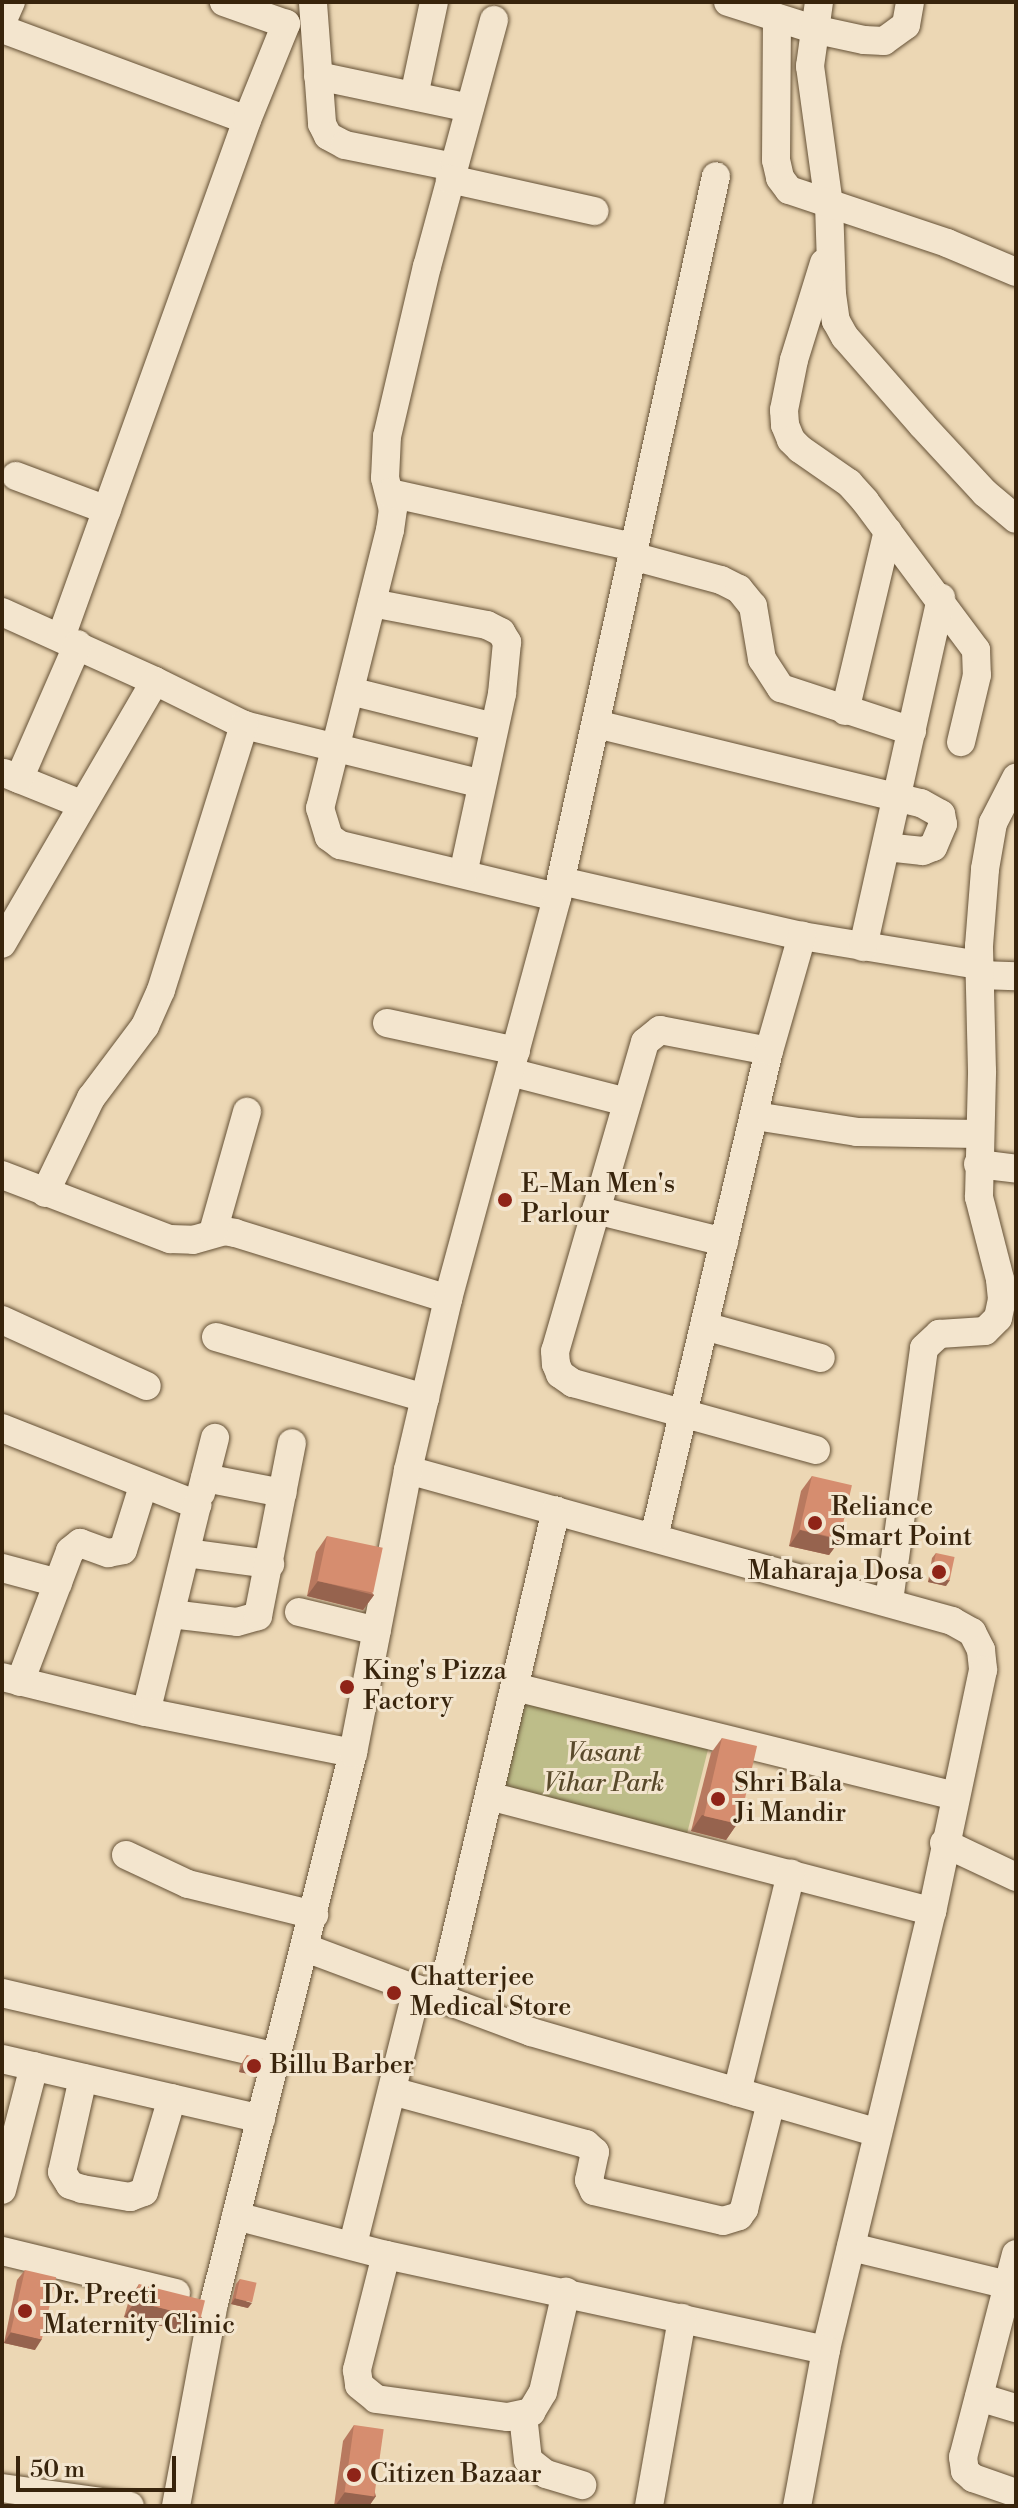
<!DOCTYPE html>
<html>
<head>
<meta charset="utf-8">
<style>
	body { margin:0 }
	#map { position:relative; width:1018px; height:2508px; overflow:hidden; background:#ecd7b4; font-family:"Libre Bodoni",serif }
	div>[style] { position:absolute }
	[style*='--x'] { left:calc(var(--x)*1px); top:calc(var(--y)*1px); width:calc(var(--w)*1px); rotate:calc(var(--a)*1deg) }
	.green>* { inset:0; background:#bdbd89; transform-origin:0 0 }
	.roads { filter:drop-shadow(0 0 2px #655136) drop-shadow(0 0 2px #655136) }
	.minor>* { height:28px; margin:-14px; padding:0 14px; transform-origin:14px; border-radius:14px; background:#f3e5ce }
	.wall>* { inset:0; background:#b8795f }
	.shaded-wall>* { inset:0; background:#96634e }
	.building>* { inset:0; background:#d68d6f; transform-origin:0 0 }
	.dots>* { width:22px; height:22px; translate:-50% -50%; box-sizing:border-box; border:4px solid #f3e5ce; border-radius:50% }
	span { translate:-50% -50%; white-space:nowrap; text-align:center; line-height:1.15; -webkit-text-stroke:6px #f3e5ce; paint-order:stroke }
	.poi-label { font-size:26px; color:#38240c }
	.left { translate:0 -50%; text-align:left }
	.right { translate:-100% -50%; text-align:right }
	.park-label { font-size:26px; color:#594a2b; font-style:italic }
	.frame { position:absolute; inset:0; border:4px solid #38240c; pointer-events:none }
	.scale { position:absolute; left:16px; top:2456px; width:160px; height:36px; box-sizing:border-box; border:4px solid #38240c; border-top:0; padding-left:10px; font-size:24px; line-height:28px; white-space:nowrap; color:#38240c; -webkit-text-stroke:6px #f3e5ce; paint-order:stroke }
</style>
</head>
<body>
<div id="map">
	<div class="green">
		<div style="left:524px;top:1698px;width:191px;height:98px;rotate:14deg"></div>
	</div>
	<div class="roads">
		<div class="minor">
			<div style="--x:728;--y:2;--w:89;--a:17.6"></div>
			<div style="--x:813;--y:29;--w:52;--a:12.2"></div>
			<div style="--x:864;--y:40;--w:20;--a:3"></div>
			<div style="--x:884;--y:41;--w:27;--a:-36"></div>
			<div style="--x:906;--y:25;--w:23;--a:-80"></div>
			<div style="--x:819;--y:2;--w:65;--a:98"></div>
			<div style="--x:810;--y:66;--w:139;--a:82.2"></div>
			<div style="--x:829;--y:204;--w:90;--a:88.1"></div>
			<div style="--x:832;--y:294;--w:27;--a:82"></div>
			<div style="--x:836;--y:321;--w:18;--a:61"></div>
			<div style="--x:845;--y:337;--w:117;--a:48.8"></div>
			<div style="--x:922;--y:425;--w:93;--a:47.2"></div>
			<div style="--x:985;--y:493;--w:40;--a:40"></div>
			<div style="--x:313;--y:3;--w:121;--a:85.7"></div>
			<div style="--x:322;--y:124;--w:13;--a:63"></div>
			<div style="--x:328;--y:136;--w:19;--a:28"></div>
			<div style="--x:345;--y:145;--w:111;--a:11.4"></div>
			<div style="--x:777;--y:18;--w:142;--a:90.4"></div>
			<div style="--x:776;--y:160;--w:18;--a:77"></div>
			<div style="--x:780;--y:178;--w:15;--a:53"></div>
			<div style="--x:789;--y:190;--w:167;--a:18.5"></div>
			<div style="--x:947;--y:243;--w:75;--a:22.8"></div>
			<div style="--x:494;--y:20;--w:255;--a:105.2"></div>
			<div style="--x:427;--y:266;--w:175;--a:103.2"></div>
			<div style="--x:387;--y:436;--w:42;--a:92.7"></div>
			<div style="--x:385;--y:478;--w:32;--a:76"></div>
			<div style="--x:393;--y:509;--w:21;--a:98"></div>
			<div style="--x:390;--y:530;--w:287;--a:104.1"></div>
			<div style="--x:320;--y:808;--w:30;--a:73"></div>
			<div style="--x:329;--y:837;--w:14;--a:36"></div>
			<div style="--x:340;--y:845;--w:223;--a:13.5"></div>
			<div style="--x:2;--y:22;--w:22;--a:-66"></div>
			<div style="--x:2;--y:29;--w:261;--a:20.4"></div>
			<div style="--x:318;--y:76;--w:155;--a:11.9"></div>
			<div style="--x:414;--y:96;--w:96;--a:-78"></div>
			<div style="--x:450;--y:179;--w:148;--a:12.5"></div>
			<div style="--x:824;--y:263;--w:102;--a:107.2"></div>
			<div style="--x:794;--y:360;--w:51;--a:101.3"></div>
			<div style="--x:784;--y:410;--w:15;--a:86"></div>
			<div style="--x:785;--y:425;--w:16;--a:68"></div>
			<div style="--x:791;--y:440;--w:13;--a:45"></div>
			<div style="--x:800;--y:449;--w:60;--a:34.8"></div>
			<div style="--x:849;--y:483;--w:24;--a:48"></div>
			<div style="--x:865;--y:501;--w:186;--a:53.3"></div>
			<div style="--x:976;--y:650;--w:25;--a:88"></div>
			<div style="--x:977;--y:675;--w:69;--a:103.4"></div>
			<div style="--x:16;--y:476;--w:97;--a:20.5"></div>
			<div style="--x:390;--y:493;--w:250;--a:12.5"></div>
			<div style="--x:632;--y:556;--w:92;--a:15.1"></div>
			<div style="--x:721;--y:580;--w:20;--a:27"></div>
			<div style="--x:739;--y:589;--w:22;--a:51"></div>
			<div style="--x:753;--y:606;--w:54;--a:80.4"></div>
			<div style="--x:762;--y:659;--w:35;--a:57"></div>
			<div style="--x:781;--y:688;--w:138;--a:18.2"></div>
			<div style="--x:372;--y:603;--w:117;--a:10.8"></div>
			<div style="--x:487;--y:625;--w:16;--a:27"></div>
			<div style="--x:501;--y:632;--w:12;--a:59"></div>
			<div style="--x:507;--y:642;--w:52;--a:95.5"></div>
			<div style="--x:502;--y:694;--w:184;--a:102.2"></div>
			<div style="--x:2;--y:612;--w:168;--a:24.3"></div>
			<div style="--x:155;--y:681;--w:304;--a:120.2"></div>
			<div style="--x:61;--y:637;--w:549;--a:-70.21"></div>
			<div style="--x:247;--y:120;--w:104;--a:-67.9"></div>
			<div style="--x:286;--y:24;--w:66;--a:-160.5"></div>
			<div style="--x:155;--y:681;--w:99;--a:26.3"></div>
			<div style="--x:244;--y:725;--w:245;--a:13.9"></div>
			<div style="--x:350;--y:691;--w:148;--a:14"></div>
			<div style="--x:845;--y:711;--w:185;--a:-76.6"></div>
			<div style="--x:596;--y:724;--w:334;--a:13.7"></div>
			<div style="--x:921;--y:803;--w:23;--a:29"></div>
			<div style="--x:941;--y:814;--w:10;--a:79"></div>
			<div style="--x:943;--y:824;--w:25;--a:113"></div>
			<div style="--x:933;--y:847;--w:11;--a:158"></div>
			<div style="--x:923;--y:851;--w:37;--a:-174"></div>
			<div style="--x:4;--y:773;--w:83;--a:21.9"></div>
			<div style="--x:19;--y:779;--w:147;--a:-66.4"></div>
			<div style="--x:561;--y:881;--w:247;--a:12.9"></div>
			<div style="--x:802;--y:936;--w:180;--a:9.3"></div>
			<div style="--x:863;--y:947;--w:358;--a:-77.4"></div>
			<div style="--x:980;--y:975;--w:36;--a:2"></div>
			<div style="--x:387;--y:1023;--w:132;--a:12.2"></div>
			<div style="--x:769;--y:1051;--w:111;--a:-169.1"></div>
			<div style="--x:660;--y:1030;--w:19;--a:141"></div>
			<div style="--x:645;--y:1042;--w:322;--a:106.2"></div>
			<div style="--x:555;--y:1351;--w:13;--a:86"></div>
			<div style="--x:556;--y:1364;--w:11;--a:68"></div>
			<div style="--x:560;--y:1374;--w:16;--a:35"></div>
			<div style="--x:573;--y:1383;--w:252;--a:15.4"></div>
			<div style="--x:510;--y:1072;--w:121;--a:14.4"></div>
			<div style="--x:755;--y:1116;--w:103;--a:8.9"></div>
			<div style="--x:857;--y:1132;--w:121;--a:0.9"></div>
			<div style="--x:978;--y:1164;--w:38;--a:7"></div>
			<div style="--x:2;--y:1175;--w:180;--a:20.9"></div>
			<div style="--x:170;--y:1239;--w:23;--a:2"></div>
			<div style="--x:193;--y:1240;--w:32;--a:-16"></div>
			<div style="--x:224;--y:1231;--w:11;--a:10"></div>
			<div style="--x:235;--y:1233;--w:223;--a:17.2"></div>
			<div style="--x:45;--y:1193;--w:106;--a:-64.2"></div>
			<div style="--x:91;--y:1098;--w:90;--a:-53.1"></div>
			<div style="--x:145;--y:1026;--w:39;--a:-66"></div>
			<div style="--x:161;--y:990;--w:278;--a:-72.6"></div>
			<div style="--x:596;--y:1210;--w:132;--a:14"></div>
			<div style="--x:213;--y:1232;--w:125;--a:-74.2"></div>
			<div style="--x:2;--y:1320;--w:159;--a:24.5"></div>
			<div style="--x:704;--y:1326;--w:121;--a:15.3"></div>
			<div style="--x:216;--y:1337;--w:218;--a:16.3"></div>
			<div style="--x:2;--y:1428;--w:210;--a:21.5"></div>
			<div style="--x:197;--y:1505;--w:213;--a:103.8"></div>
			<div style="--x:408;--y:1470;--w:565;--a:15.51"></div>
			<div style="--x:952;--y:1621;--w:23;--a:29"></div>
			<div style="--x:972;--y:1632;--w:20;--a:63"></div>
			<div style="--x:981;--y:1650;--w:20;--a:84"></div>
			<div style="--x:983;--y:1670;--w:246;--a:101.9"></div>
			<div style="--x:932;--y:1911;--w:452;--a:103.6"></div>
			<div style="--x:826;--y:2350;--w:159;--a:100.5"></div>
			<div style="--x:205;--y:1478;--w:79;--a:10.9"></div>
			<div style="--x:201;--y:1493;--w:57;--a:-75.7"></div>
			<div style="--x:654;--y:1537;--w:499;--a:-76.7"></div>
			<div style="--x:769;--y:1051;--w:120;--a:-74"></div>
			<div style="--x:186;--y:1553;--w:85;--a:7.5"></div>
			<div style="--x:2;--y:1568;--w:58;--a:15"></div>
			<div style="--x:889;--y:1601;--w:255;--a:-82.1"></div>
			<div style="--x:924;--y:1348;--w:21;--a:-43"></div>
			<div style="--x:939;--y:1334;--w:46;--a:-3.7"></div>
			<div style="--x:985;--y:1331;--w:18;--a:-45"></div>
			<div style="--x:998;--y:1318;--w:19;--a:-78"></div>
			<div style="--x:1002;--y:1299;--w:20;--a:-96"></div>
			<div style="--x:1000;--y:1279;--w:85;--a:-104.4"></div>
			<div style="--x:979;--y:1197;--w:126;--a:-88.6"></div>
			<div style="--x:982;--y:1071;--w:125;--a:-91.4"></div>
			<div style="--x:979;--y:946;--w:77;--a:-85.5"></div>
			<div style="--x:985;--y:869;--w:47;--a:-80.1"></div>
			<div style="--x:993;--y:823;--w:51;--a:-62.9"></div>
			<div style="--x:299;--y:1612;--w:80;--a:13.7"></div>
			<div style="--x:171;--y:1614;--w:66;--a:6.9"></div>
			<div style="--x:237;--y:1622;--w:22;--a:-16"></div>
			<div style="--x:258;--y:1616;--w:176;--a:-78.9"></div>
			<div style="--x:2;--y:1677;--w:148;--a:13.7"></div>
			<div style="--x:146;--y:1712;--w:211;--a:11.2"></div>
			<div style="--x:20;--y:1682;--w:140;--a:-69.1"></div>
			<div style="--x:70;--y:1551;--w:13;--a:-39"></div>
			<div style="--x:80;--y:1543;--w:30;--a:20"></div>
			<div style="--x:108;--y:1553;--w:15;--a:-11"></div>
			<div style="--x:123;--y:1550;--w:67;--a:-72.6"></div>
			<div style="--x:515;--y:1687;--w:452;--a:13.9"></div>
			<div style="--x:489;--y:1796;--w:458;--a:14.6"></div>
			<div style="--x:944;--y:1843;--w:80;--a:25.3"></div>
			<div style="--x:126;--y:1855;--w:68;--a:25.1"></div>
			<div style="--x:188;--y:1884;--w:130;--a:13.8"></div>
			<div style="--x:306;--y:1948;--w:240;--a:20.5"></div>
			<div style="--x:531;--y:2032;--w:361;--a:16.2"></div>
			<div style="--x:2;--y:1993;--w:283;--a:13.1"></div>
			<div style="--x:441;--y:1998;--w:501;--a:-76.74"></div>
			<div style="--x:2;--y:2059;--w:266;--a:13"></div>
			<div style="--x:83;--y:2078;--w:96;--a:102.6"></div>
			<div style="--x:62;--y:2172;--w:15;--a:58"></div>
			<div style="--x:70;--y:2185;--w:13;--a:18"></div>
			<div style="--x:82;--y:2189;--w:49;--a:9.5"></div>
			<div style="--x:130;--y:2197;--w:15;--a:-20"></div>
			<div style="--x:144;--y:2192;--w:98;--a:-73.4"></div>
			<div style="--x:392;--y:2091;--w:201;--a:15.3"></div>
			<div style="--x:586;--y:2144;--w:12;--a:42"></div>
			<div style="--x:595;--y:2152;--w:29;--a:102"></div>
			<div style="--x:589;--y:2180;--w:12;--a:66"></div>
			<div style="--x:594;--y:2191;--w:132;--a:13.1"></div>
			<div style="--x:723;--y:2221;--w:17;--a:-17"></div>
			<div style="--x:739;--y:2216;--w:9;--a:-54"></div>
			<div style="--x:744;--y:2209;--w:110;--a:-75.8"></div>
			<div style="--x:737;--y:2092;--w:225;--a:-76.1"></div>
			<div style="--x:2;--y:2190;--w:128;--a:-75.5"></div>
			<div style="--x:236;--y:2216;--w:155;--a:14.6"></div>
			<div style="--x:386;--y:2255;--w:450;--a:12.2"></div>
			<div style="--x:353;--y:2244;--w:263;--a:-75.9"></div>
			<div style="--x:851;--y:2247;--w:170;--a:13.6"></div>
			<div style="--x:2;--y:2251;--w:179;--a:13.6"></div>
			<div style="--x:1016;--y:2254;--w:210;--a:104.6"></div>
			<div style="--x:963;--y:2457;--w:14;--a:82"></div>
			<div style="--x:965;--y:2471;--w:11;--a:41"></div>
			<div style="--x:973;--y:2478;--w:46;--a:19.2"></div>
			<div style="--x:386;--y:2255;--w:119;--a:104.2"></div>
			<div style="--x:357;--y:2370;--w:15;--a:82"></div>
			<div style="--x:359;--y:2385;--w:22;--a:39"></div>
			<div style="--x:376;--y:2399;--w:133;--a:7.8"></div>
			<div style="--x:508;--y:2417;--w:24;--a:-12"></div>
			<div style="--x:531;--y:2412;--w:23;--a:-59"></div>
			<div style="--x:543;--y:2392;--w:103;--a:-77"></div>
			<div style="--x:979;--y:2397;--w:39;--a:17"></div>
			<div style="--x:523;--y:2415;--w:45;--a:83.7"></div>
			<div style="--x:528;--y:2460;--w:23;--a:38"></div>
			<div style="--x:546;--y:2474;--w:38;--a:17"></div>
			<div style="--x:2;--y:2488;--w:129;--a:8"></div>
			<div style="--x:176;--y:2506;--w:207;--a:-79.4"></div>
			<div style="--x:214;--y:2303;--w:567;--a:-75.82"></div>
			<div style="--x:353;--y:1753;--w:288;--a:-79"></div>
			<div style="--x:408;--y:1470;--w:176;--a:-76.8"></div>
			<div style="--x:448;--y:1299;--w:417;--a:-74.8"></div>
			<div style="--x:557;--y:897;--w:738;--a:-77.56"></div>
			<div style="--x:649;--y:2506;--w:191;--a:-80"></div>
		</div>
	</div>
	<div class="wall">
		<div style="clip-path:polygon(812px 1476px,840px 1540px,829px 1555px,789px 1546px,801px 1491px)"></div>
		<div style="clip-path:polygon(327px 1536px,374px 1595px,363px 1610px,307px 1596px,316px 1552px)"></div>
		<div style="clip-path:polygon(936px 1553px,946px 1586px,928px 1582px,932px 1558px)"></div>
		<div style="clip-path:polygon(722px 1738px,737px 1824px,726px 1840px,691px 1831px,711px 1753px)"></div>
		<div style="clip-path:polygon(247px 2055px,261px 2065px,254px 2075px,239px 2072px,240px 2066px)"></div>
		<div style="clip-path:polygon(25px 2270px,35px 2350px,4px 2343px,17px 2280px)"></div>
		<div style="clip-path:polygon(240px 2279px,248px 2308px,231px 2304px,236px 2284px)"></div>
		<div style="clip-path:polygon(139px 2284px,191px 2333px,124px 2317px,129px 2300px)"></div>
		<div style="clip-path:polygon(354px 2425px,376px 2496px,369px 2506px,334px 2506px,343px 2441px)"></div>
	</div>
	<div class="shaded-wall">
		<div style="clip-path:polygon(800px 1530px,840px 1540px,829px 1555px,789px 1546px)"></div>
		<div style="clip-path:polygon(931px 1576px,950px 1580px,946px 1586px,928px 1582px)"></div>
		<div style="clip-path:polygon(318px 1581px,374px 1595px,363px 1610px,307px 1596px)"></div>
		<div style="clip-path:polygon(702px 1815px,737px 1824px,726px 1840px,691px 1831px)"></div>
		<div style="clip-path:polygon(246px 2061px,261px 2065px,254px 2075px,239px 2072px)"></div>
		<div style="clip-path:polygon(235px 2298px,252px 2303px,248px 2308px,231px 2304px)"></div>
		<div style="clip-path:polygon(135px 2302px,202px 2317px,191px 2333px,124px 2317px)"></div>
		<div style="clip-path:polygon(11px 2332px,42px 2339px,35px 2350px,4px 2343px)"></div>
		<div style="clip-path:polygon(345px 2492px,376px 2496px,369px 2506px,335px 2506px)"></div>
	</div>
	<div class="building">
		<div style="left:812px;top:1476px;width:41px;height:55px;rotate:13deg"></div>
		<div style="left:327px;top:1536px;width:57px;height:46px;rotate:12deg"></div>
		<div style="left:936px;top:1553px;width:19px;height:24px;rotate:12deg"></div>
		<div style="left:722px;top:1738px;width:36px;height:80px;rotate:13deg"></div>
		<div style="left:247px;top:2055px;width:16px;height:6px;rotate:14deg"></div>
		<div style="left:25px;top:2270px;width:32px;height:64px;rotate:13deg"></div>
		<div style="left:240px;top:2279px;width:17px;height:20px;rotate:13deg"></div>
		<div style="left:139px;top:2284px;width:68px;height:18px;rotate:14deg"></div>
		<div style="left:354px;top:2425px;width:30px;height:68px;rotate:8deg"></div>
	</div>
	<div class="dots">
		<div style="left:505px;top:1200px;background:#8f2418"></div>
		<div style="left:815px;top:1523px;background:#8f2418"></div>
		<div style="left:939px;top:1572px;background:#8f2418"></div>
		<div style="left:347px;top:1687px;background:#8f2418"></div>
		<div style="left:718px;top:1799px;background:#8f2418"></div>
		<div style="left:394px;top:1993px;background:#8f2418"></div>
		<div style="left:254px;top:2066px;background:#8f2418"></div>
		<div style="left:25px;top:2311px;background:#8f2418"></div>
		<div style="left:354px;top:2475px;background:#8f2418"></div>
	</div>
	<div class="poi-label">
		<span class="left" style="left:521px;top:1200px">E-Man Men's<br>Parlour</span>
		<span class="left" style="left:831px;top:1523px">Reliance<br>Smart Point</span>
		<span class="right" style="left:923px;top:1572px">Maharaja Dosa</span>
		<span class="left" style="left:363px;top:1687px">King's Pizza<br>Factory</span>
		<span class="left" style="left:734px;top:1799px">Shri Bala<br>Ji Mandir</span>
		<span class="left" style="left:410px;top:1993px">Chatterjee<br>Medical Store</span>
		<span class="left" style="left:270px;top:2066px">Billu Barber</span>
		<span class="left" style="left:43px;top:2311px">Dr. Preeti<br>Maternity Clinic</span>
		<span class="left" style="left:370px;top:2475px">Citizen Bazaar</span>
	</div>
	<div class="park-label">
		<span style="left:604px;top:1769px">Vasant<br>Vihar Park</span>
	</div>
	<div class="frame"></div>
	<div class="scale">50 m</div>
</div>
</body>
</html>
